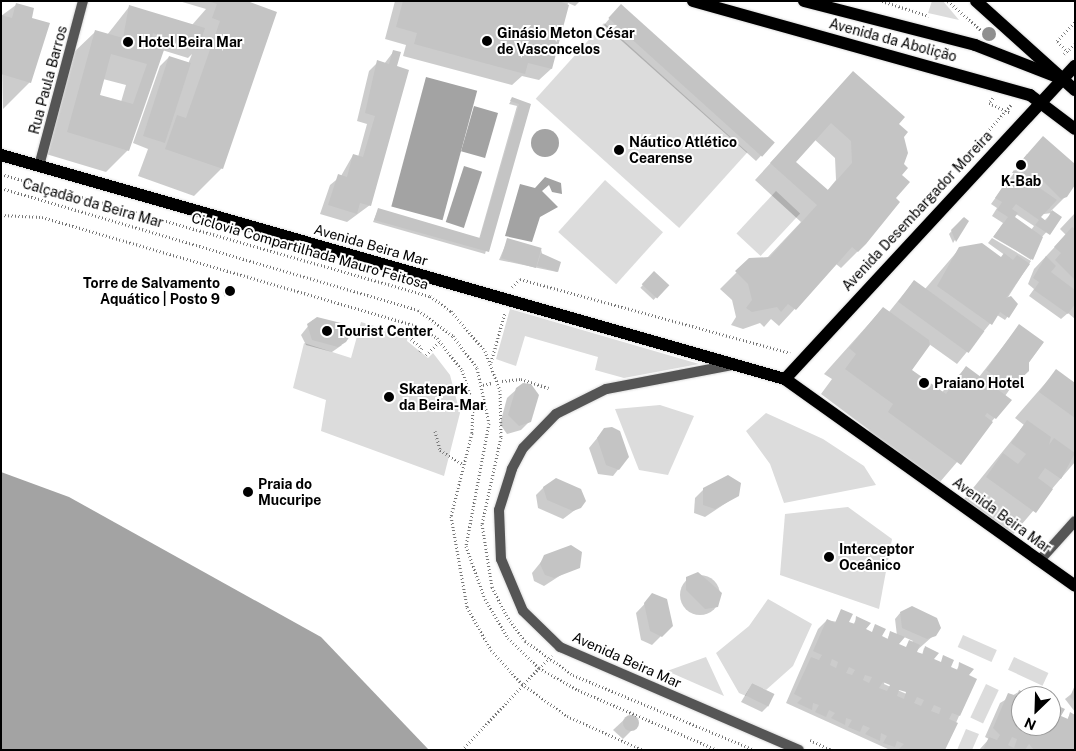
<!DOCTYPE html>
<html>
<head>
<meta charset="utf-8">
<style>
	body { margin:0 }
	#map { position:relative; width:1076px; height:751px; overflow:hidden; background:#fff; font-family:"Public Sans",sans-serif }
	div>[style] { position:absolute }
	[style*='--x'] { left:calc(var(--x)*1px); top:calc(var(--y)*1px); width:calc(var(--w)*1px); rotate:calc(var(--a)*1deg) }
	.green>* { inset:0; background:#dcdcdc; transform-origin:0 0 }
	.water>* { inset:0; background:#a3a3a3; transform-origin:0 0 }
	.round { border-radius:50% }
	.shadow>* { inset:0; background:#0003; transform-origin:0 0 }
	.building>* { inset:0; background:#c4c4c4; transform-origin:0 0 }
	.path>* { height:3px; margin-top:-1.5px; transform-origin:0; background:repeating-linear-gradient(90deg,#777 0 1px,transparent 0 3.5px) }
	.roads { filter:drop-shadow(0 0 1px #dbdbdb) drop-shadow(0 0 1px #dbdbdb) }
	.service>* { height:10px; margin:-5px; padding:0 5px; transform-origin:5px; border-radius:5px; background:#555 }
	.minor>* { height:10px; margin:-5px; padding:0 5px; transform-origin:5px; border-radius:5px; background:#555 }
	.primary>* { height:12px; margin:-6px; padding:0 6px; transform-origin:6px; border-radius:6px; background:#000 }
	.trees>* { width:14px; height:14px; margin:-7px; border-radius:50%; background:#8f8f8f }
	.dots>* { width:14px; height:14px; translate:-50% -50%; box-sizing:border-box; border:2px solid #fff; border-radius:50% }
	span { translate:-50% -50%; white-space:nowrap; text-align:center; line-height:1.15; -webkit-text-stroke:4px #fff; paint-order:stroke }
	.poi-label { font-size:14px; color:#000; font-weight:700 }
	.left { translate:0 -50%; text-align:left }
	.right { translate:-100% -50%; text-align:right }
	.street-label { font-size:14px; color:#000 }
	.frame { position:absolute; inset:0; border:2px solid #000; pointer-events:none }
	.north { position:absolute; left:1011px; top:686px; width:50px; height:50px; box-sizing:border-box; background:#fff; border:1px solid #999; border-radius:50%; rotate:204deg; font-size:14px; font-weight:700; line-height:20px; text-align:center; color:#000 }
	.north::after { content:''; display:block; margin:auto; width:18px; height:22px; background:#000; clip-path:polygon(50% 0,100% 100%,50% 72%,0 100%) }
</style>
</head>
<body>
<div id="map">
	<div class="green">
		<div style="clip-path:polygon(932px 1px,943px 1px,959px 20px,928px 13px)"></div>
		<div style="left:604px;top:23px;width:193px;height:102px;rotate:42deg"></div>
		<div style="left:605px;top:180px;width:78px;height:70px;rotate:42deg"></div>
		<div style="left:776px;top:191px;width:33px;height:58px;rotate:43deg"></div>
		<div style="clip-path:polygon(510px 309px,699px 364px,624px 378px,595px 370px,598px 357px,525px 336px,516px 366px,496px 359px)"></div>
		<div style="clip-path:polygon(361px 322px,408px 336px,407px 341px,428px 358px,433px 353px,450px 375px,460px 413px,444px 476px,321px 431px,326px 400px,293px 388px,304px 343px,351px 358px)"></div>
		<div style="clip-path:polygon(660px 405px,694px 416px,668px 475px,639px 470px,615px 409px)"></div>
		<div style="clip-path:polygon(766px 413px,823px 439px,864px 466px,876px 485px,784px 503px,770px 464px,746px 431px)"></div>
		<div style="clip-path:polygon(848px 507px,892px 539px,879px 609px,780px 575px,785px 514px)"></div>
		<div style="clip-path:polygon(768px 599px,812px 624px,793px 666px,766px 690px,752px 683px,746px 696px,739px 693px,716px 653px,749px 626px)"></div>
		<div style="left:963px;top:635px;width:37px;height:13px;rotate:24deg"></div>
		<div style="clip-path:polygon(706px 657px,724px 696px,667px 671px)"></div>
		<div style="left:1014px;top:657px;width:38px;height:14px;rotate:25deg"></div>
		<div style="left:986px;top:684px;width:14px;height:37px;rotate:25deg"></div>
		<div style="clip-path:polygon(966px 729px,979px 734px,972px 750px,957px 750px)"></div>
	</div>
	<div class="water">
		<div style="left:426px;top:77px;width:53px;height:134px;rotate:15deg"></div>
		<div style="left:474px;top:106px;width:25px;height:47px;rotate:16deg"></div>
		<div class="round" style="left:531px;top:129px;width:28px;height:28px"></div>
		<div style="left:464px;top:166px;width:19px;height:59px;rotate:18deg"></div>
		<div style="clip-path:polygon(545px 177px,561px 183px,562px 194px,552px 192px,549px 185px,542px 191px,558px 207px,540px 217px,532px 242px,505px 236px,520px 184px,535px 188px)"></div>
		<div style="clip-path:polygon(1px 472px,69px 497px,321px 637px,429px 750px,1px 750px)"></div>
	</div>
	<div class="shadow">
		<div style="clip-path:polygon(evenodd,179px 1px,243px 1px,222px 168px,194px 196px,138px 176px,148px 149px,133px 143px,160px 66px,169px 57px,188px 64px,192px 54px,188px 58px,162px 50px,128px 150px,106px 172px,46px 154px,73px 53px,95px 32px,107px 35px,129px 7px,192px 25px,206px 9px,179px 1px,103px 79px,126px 85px,121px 102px,98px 96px,103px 79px)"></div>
		<div style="clip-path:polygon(395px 1px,580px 1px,575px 6px,568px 3px,551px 69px,539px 80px,522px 76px,512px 85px,403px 56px,406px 45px,385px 39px)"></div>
		<div style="clip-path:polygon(16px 5px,30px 19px,30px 82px,3px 109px,1px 16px)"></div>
		<div style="clip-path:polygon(615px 12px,773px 143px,756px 161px,604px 25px)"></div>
		<div style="clip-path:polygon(394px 51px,370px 205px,347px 222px,320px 214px,330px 185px,341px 176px,353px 155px,358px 157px,367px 124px,357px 121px,369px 71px,378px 62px,384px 64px)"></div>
		<div style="clip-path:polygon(evenodd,853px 73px,902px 137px,894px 198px,866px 243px,841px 268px,836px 264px,779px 326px,771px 319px,764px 327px,760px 323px,743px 329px,731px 325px,736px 317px,732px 300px,720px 289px,750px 259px,767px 258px,801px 222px,755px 180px,853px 73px,814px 139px,835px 158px,836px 180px,827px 191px,794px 162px,814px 139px)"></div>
		<div style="clip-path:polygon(512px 99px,530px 104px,485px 254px,373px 222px,378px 210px,479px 239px,517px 106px,509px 104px)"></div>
		<div style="clip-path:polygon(evenodd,1027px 154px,1066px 196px,1051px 211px,1060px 217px,1041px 238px,1031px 260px,994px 236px,1003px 223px,992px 216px,997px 208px,991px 204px,1027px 154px,1043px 213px,1044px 214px,1052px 213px,1044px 221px,1039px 217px,1043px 213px,1027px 154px,1016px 214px,1034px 226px,1031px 230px,1013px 217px,1016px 214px)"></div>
		<div style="clip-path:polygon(1075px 213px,1075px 319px,1068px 313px,1061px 319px,1029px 296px,1034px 289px,1028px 284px,1034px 269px,1066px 235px,1060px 229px)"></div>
		<div style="clip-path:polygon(963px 218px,967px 221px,953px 243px,949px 234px)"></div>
		<div style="clip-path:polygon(992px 238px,1031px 261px,1005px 302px,1017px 304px,1005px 320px,997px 315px,957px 364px,929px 344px,911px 370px,942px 392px,966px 368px,979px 377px,1019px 326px,1043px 343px,1005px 396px,1010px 400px,934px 489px,863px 437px,869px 430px,821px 394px,832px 379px,824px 374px,883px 308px,889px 312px,914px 281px,925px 289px,960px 248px,1013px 261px,988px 243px)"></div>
		<div style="clip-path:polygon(508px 239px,541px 249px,543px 258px,559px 263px,557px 272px,499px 260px)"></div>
		<div style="left:654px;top:273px;width:18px;height:20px;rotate:43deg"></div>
		<div style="left:232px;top:288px;width:5px;height:10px;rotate:68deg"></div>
		<div style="clip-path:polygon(313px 320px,342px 345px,332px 352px,306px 345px,301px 335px)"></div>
		<div style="clip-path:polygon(1056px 371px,1075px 383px,1075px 462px,1010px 538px,961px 503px,1024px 425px,1015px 418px)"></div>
		<div style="clip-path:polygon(517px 389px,530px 421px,521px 430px,507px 434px,500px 424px,507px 398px)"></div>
		<div style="clip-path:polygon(598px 437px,628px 457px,613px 476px,598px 474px,589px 448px)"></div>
		<div style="clip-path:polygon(545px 486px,575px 510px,563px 519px,538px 508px,536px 495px)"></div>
		<div style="clip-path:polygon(704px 489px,738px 495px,705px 517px,694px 513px,695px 498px)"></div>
		<div style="clip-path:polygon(545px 557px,578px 564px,544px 586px,534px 581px,532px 573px)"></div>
		<div class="round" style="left:680px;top:575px;width:40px;height:40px"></div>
		<div style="clip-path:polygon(653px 595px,672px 625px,652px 645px,641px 640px,636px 613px)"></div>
		<div style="clip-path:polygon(evenodd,900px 613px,933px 636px,915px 652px,922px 655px,924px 648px,937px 654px,932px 660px,956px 671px,960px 664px,959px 716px,944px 750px,890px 750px,786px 703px,818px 629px,827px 620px,853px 625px,857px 618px,864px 630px,887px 640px,890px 633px,897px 636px,895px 619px,900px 613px,904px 637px,913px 641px,906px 648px,897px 645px,904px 637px,900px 613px,885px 681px,912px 694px,911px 696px,884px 684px,885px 681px)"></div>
		<div style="clip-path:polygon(752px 684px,768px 706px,762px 712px,741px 702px)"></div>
		<div style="clip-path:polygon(1020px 691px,1029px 696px,1021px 696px,1021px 726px,1051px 726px,1056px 707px,1059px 717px,1067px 720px,1070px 714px,1075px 750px,979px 750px,989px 739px,985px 737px,1000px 703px)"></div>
		<div style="clip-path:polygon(1075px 691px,1075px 712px,1065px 699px)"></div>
		<div style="clip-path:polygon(628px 716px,638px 724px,623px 739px,613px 730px)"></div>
	</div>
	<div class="building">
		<div style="clip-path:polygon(208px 1px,247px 1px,277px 12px,223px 169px,165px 149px,177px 115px,186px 118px,220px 21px,212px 18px,217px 4px)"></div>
		<div style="clip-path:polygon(403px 1px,559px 1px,569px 5px,552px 69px,528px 63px,525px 74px,414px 44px,417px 33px,396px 27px)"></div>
		<div style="clip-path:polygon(16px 3px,34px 8px,32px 18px,50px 23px,31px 83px,1px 74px,1px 15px,12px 18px)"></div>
		<div style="left:621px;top:4px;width:207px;height:19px;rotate:42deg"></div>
		<div style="clip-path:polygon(evenodd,129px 5px,205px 28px,198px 50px,153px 33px,152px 38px,145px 36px,142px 44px,164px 50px,129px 151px,67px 132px,95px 30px,123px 38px,129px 5px,111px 54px,147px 64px,133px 104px,100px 95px,111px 54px)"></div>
		<div style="clip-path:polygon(393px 50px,401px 52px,397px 66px,409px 70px,371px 206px,360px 203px,357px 214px,328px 205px,338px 174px,347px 177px,353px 154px,363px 157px,375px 116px,365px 113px,377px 60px,389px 64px)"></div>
		<div style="left:169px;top:56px;width:23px;height:84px;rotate:18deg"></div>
		<div style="clip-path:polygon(evenodd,853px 71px,905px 117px,899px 124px,908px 132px,904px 137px,908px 153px,904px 164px,908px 168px,902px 175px,910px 182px,896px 198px,900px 202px,866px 244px,858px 252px,852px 247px,796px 310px,788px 304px,781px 312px,777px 307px,752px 312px,746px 308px,752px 300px,748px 284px,735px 271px,749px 258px,770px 257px,817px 205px,770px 163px,853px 71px,831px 123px,851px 141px,852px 163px,828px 190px,796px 162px,831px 123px)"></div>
		<div style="clip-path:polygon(512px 97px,531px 104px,489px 252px,374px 220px,378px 208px,480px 238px,519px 104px,510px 101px)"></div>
		<div style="clip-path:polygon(1043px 136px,1075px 164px,1075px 185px,1067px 197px,1061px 199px,1038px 176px,1034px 181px,1015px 168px)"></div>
		<div style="clip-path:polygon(1014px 170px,1057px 200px,1041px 217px,1046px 221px,1052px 210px,1062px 217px,1050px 235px,1035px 225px,1039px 220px,1016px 204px,1012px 209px,1018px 213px,1015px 217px,1043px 237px,1033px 260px,993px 237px,1008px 217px,997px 210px,1002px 202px,995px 198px)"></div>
		<div style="clip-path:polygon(964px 217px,969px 221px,956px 242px,951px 230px)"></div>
		<div style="clip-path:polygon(1072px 227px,1075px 229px,1075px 280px,1055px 260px,1061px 253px,1054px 247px)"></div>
		<div style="left:507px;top:238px;width:36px;height:21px;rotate:16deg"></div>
		<div style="clip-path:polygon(982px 243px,1001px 257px,1004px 253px,1013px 260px,1017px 255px,1030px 264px,1006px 298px,1011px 296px,1018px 304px,1009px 318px,1000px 312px,992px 325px,937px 286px,959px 247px)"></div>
		<div style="clip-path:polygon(541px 253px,561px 262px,558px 272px,537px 266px)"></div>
		<div style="clip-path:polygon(1046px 256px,1056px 266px,1051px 272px,1075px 290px,1075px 304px,1068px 314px,1034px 290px,1039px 282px,1033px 278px)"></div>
		<div style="left:654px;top:271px;width:21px;height:18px;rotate:43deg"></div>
		<div style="left:914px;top:280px;width:87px;height:27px;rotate:36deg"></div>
		<div class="round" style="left:224.5px;top:285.5px;width:11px;height:11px"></div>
		<div style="clip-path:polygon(883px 307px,929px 340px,930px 345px,912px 370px,946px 394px,966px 366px,1012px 400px,996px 419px,987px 413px,985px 416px,993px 422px,961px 465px,888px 412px,893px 404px,845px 369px,856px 354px,849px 348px)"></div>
		<div style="clip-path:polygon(317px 317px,345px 324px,350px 336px,346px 342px,338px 347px,312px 340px,307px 324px)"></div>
		<div style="clip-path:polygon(1019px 324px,1044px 342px,1029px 362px,1029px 371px,1011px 388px,986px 370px)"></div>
		<div style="clip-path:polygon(1056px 369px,1075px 383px,1075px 418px,1039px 392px)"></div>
		<div style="clip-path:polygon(523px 383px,531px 384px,539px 395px,531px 422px,519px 426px,508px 415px,516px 388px)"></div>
		<div style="clip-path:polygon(1027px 420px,1051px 437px,1049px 445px,1054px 438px,1075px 453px,1061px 479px,1045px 468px,1038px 478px,1053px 489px,1036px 513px,986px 477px,1003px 453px,1018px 464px,1026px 454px,1011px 443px)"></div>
		<div style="clip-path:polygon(612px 427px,620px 431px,629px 457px,619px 470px,606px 465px,597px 438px,604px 428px)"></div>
		<div style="clip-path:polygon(728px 475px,741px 483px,739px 496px,715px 509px,703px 505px,703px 488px)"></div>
		<div style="clip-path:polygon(556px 478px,581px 489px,586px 501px,581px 508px,573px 511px,547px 500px,543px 487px)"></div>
		<div style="clip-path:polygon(571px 545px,582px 552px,580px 568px,554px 578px,545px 575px,540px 564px,544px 555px)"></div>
		<div style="clip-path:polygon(698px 572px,722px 593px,718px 607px,705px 609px,686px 590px,686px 577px)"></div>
		<div style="clip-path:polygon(652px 593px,667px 599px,673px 626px,662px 637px,650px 631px,644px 603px)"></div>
		<div style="clip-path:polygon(912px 606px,937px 618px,941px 628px,936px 636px,927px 639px,902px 628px,900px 612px)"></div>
		<div style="clip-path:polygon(evenodd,841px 609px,853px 614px,849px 622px,855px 624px,856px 616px,871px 623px,866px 629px,872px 632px,875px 624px,886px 629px,882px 636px,888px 639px,890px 631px,905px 637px,899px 644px,906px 647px,909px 640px,920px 645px,917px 652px,923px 654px,925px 646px,939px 653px,934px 659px,941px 662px,943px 655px,954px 660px,951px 667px,958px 670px,959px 662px,974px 669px,969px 675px,977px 679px,960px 716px,952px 713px,949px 719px,958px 723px,945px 750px,899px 749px,904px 744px,897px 741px,895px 747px,883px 743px,887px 736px,881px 733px,880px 741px,865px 734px,870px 728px,863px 725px,860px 732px,848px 727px,852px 720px,846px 718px,845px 725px,831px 718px,835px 713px,829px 710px,826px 717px,815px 712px,819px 705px,813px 703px,812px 710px,797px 703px,802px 698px,794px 694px,811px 657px,819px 660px,822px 655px,813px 651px,827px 619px,835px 623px,841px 609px,832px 659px,838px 662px,836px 668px,830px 665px,832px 659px,841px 609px,849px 667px,855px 670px,852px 675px,846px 673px,849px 667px,841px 609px,865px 675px,872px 677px,869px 683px,863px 680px,865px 675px,841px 609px,883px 682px,890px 685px,887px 691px,879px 688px,883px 682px,841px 609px,899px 690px,906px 692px,904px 699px,897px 696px,899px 690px,841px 609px,917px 697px,924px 700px,921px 706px,914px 703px,917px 697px,841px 609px,934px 705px,941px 708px,939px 714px,931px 711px,934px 705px)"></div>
		<div style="left:752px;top:683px;width:25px;height:14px;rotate:26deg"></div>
		<div style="clip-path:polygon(1075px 685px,1075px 702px,1070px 697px)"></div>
		<div style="clip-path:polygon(evenodd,1019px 690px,1031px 696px,1021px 696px,1021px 726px,1051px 726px,1054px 704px,1065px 709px,1061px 716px,1068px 719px,1070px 712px,1075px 715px,1075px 750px,1034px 750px,1029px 744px,1025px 750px,983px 750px,989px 737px,997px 740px,1000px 735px,993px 728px,1008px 693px,1017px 696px,1019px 690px,1012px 737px,1017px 739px,1014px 748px,1008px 745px,1012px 737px)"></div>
		<div class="round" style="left:623px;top:715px;width:16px;height:16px"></div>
	</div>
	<div class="path">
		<div style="--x:882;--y:1;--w:49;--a:17.7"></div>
		<div style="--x:948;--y:1;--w:45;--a:41.4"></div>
		<div style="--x:1068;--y:52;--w:16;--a:-135"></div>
		<div style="--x:1057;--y:41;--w:26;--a:-47"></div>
		<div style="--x:1064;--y:54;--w:15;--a:-42"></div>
		<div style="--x:993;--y:98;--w:6;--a:129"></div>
		<div style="--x:989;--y:103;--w:23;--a:25"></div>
		<div style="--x:1;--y:174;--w:446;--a:15.9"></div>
		<div style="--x:430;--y:296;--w:26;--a:36"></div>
		<div style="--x:451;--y:311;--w:52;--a:49.6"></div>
		<div style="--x:485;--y:351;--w:42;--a:69"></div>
		<div style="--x:500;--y:390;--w:47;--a:88.8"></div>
		<div style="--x:501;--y:437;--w:89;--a:102.3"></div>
		<div style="--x:482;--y:524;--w:64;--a:81"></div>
		<div style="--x:492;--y:587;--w:31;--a:63"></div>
		<div style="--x:506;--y:615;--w:32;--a:54"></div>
		<div style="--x:525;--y:641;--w:59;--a:35.3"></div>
		<div style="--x:573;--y:675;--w:197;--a:22.4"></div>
		<div style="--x:1;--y:188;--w:434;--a:16.3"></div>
		<div style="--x:418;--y:310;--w:44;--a:36.6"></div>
		<div style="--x:453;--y:336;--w:40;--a:53"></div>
		<div style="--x:477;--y:368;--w:56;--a:77.7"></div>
		<div style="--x:489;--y:423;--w:125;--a:100.6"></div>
		<div style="--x:466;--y:546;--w:56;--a:70.3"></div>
		<div style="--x:485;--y:599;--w:45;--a:59.5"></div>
		<div style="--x:508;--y:638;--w:43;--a:44.1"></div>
		<div style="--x:539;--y:668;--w:18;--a:-43"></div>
		<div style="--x:1;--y:215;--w:41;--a:2.8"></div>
		<div style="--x:42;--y:217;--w:386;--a:16.2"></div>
		<div style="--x:413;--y:325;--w:27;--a:28"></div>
		<div style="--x:437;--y:338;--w:41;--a:52"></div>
		<div style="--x:462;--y:370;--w:36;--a:72"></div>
		<div style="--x:473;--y:404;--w:29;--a:92"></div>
		<div style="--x:472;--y:433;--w:86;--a:104.2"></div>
		<div style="--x:451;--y:516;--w:92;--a:80"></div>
		<div style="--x:467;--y:607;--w:49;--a:60.8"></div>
		<div style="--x:491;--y:650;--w:46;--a:47.6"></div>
		<div style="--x:522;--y:684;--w:55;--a:35.4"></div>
		<div style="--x:567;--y:716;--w:83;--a:24.1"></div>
		<div style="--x:906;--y:224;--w:159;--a:-48.6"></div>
		<div style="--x:512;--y:287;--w:11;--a:-45"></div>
		<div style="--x:520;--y:279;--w:280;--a:15.3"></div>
		<div style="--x:416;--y:327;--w:13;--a:113"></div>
		<div style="--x:411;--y:339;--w:14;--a:39"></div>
		<div style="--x:422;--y:348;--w:4;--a:124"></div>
		<div style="--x:426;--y:355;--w:20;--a:-45"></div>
		<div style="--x:491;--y:362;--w:51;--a:-74.1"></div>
		<div style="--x:502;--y:381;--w:19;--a:-6"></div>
		<div style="--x:521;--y:379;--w:29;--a:18"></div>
		<div style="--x:483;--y:385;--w:9;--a:-13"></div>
		<div style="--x:435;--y:431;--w:20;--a:75"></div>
		<div style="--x:440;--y:450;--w:26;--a:32"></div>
		<div style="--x:810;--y:740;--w:23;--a:25"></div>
		<div style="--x:462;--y:750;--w:112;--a:-46.8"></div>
		<div style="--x:539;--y:668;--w:45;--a:29.4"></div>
		<div style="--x:578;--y:690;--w:151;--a:23.3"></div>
	</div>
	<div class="roads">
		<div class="service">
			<div style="--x:732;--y:365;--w:128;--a:169.2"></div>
			<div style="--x:606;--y:389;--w:56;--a:153.4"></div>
			<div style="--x:556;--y:414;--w:47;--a:134.1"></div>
			<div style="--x:523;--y:448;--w:24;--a:118"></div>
			<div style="--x:512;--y:469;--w:43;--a:107.6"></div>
			<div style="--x:499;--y:510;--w:49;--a:87.7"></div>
			<div style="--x:501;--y:559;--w:56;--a:67.1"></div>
			<div style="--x:523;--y:611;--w:52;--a:44.2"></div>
			<div style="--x:560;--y:647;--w:260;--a:23.3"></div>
		</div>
		<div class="minor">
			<div style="--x:39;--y:166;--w:171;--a:-75.1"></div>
			<div style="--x:1040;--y:560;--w:52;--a:-48.1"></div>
		</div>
		<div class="primary">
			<div style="--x:693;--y:1;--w:350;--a:15.6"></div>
			<div style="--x:1030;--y:95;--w:56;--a:37.1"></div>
			<div style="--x:804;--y:1;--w:177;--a:14.4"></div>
			<div style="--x:975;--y:45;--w:93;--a:21.3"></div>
			<div style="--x:976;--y:1;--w:133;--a:42"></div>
			<div style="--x:1;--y:155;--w:815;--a:15.95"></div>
			<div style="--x:785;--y:379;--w:356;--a:35.5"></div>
			<div style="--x:785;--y:379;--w:427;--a:-47.2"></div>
		</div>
	</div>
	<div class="trees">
		<div style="left:989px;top:34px"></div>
	</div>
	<div class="dots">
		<div style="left:487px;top:41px;background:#000"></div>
		<div style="left:128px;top:42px;background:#000"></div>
		<div style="left:619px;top:150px;background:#000"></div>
		<div style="left:1021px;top:165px;background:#000"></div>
		<div style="left:230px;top:291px;background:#000"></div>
		<div style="left:327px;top:331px;background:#000"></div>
		<div style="left:924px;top:383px;background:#000"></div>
		<div style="left:389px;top:397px;background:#000"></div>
		<div style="left:248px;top:492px;background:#000"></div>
		<div style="left:829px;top:557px;background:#000"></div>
	</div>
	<div class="poi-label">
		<span class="left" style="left:497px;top:41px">Ginásio Meton César<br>de Vasconcelos</span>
		<span class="left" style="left:138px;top:42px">Hotel Beira Mar</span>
		<span class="left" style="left:629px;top:150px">Náutico Atlético<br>Cearense</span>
		<span style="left:1021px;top:181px">K-Bab</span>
		<span class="right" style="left:220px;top:291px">Torre de Salvamento<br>Aquático | Posto 9</span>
		<span class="left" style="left:337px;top:331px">Tourist Center</span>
		<span class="left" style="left:934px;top:383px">Praiano Hotel</span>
		<span class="left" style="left:399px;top:397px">Skatepark<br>da Beira-Mar</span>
		<span class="left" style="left:258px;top:492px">Praia do<br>Mucuripe</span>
		<span class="left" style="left:839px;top:557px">Interceptor<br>Oceânico</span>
	</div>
	<div class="street-label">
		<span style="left:893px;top:40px;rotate:15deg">Avenida da Abolição</span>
		<span style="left:48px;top:80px;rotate:-75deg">Rua Paula Barros</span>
		<span style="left:93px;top:203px;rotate:16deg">Calçadão da Beira Mar</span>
		<span style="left:917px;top:211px;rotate:-47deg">Avenida Desembargador Moreira</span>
		<span style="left:371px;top:245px;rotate:16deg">Avenida Beira Mar</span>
		<span style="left:310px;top:251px;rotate:16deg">Ciclovia Compartilhada Mauro Feitosa</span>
		<span style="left:1002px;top:515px;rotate:36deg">Avenida Beira Mar</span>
		<span style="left:627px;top:660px;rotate:24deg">Avenida Beira Mar</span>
	</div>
	<div class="frame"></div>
	<div class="north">N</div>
</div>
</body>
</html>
